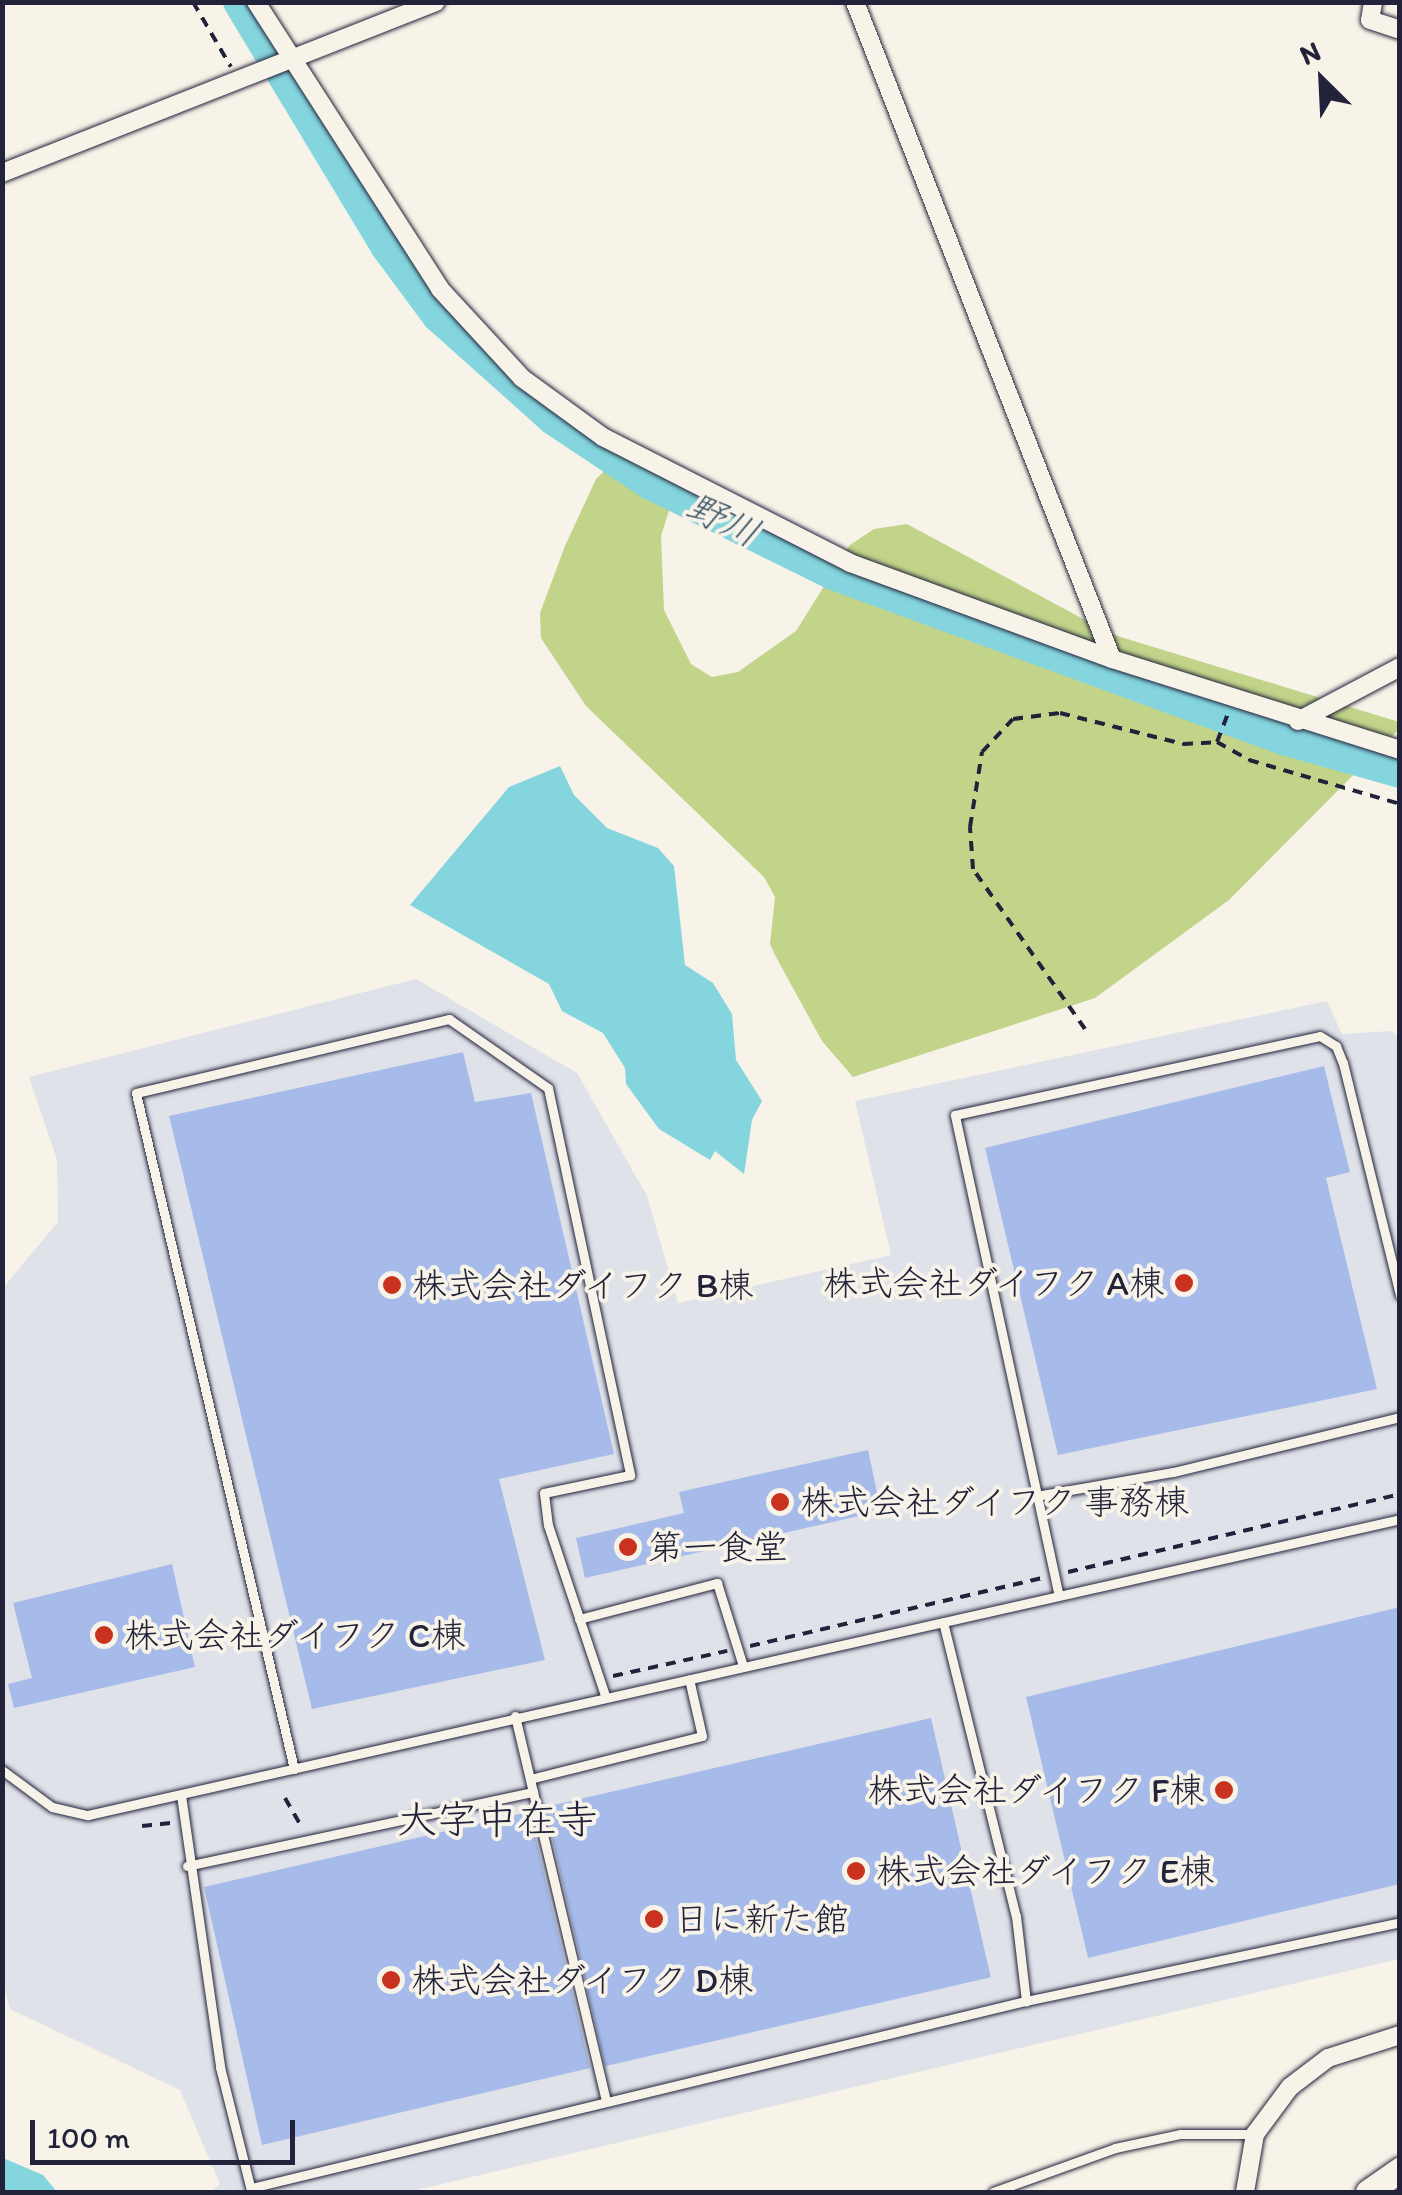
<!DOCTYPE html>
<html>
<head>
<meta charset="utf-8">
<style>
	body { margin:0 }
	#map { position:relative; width:1402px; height:2195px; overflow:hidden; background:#f7f3e8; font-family:Itim,"Klee One",sans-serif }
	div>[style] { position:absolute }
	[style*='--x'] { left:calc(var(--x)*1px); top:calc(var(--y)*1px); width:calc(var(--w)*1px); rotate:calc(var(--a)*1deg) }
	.built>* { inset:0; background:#dfe2e9 }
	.green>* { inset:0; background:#c1d489 }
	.water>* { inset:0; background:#84d5de }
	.river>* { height:32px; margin:-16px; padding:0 16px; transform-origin:16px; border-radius:16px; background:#84d5de }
	.building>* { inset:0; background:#a7bbea; transform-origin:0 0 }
	.path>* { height:4px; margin-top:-2px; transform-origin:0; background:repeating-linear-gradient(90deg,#22223b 0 10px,transparent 0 18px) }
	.roads { filter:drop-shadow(0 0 2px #22223b) drop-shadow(0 0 2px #22223b) }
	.lane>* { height:9px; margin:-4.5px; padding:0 4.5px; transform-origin:4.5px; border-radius:4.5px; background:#f7f3e8 }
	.street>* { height:18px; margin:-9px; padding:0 9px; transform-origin:9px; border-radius:9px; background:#f7f3e8 }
	.secondary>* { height:25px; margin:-12.5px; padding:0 12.5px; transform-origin:12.5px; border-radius:12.5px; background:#f7f3e8 }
	.dots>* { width:28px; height:28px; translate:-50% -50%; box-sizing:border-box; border:5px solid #f7f3e8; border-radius:50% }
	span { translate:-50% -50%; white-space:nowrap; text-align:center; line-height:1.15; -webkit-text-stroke:8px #f7f3e8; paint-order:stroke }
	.poi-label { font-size:35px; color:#22223b }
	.right { translate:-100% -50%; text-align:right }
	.left { translate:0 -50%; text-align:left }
	.water-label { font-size:38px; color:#3f586c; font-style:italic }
	.quarter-label { font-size:40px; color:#22223b }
	.frame { position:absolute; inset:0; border:5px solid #22223b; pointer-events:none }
	.north { position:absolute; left:1272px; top:30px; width:100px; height:100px; -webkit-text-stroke:8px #f7f3e8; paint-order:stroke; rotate:336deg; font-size:28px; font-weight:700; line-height:40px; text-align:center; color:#22223b }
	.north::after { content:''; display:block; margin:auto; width:35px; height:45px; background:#22223b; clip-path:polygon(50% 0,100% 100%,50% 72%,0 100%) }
	.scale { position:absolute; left:30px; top:2120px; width:265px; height:45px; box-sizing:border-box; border:5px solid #22223b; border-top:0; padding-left:12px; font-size:30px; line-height:35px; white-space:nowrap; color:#22223b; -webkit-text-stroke:8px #f7f3e8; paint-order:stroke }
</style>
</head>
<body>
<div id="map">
	<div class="built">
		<div style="clip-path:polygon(416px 979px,577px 1073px,647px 1196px,678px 1303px,891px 1255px,855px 1101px,1327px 1001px,1342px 1034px,1392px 1031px,1400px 1040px,1399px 1959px,408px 2192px,211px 2192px,220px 2184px,180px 2090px,10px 2009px,3px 1981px,2px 1289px,58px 1222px,57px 1160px,29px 1077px)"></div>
	</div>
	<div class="green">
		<div style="clip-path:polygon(627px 450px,665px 459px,677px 485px,661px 536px,664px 610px,691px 664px,712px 677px,738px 672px,796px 631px,850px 545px,874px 529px,907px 524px,1111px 634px,1399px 722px,1399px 729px,1229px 900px,1095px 998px,853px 1077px,822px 1041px,776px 957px,770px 944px,775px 897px,764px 877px,586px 706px,541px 638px,540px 613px,565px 546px,596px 479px)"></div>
	</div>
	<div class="water">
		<div style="clip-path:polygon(560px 766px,574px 795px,607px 828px,658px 848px,674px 866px,685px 965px,713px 983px,732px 1014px,736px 1060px,762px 1101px,752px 1120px,744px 1174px,715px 1151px,710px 1160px,659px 1129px,626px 1084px,625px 1068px,603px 1033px,562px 1011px,549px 984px,410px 905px,509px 787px)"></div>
		<div style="clip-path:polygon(2px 2142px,3px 2158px,43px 2175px,57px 2192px,3px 2192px)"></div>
	</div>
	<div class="river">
		<div style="--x:239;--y:2;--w:285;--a:58.9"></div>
		<div style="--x:386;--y:246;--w:87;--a:53.4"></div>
		<div style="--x:438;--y:316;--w:154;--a:41.8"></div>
		<div style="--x:553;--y:419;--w:118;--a:33.6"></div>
		<div style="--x:651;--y:484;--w:203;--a:26.3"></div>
		<div style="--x:833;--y:574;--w:483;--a:20.1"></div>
		<div style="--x:1287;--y:740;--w:117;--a:15.8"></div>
	</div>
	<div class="building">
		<div style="clip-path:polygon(463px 1052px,475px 1102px,531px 1093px,614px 1454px,499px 1479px,545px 1660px,312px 1709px,169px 1116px)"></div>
		<div style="clip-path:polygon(1324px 1066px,1350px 1172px,1326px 1178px,1377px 1389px,1058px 1455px,985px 1148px)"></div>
		<div style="clip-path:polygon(868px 1450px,881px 1511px,585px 1578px,576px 1538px,684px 1513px,679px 1492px)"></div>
		<div style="clip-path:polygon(172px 1564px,195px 1667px,14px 1708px,8px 1684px,32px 1678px,13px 1603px)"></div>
		<div style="clip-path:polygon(1400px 1607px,1400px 1884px,1088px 1958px,1026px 1697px)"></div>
		<div style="left:931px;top:1718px;width:266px;height:396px;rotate:77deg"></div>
		<div style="clip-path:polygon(520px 1814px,530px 1814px,590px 2068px,262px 2145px,204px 1887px)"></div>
	</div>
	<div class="path">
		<div style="--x:193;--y:2;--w:75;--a:59.7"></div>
		<div style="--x:1217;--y:742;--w:30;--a:-69"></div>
		<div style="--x:1085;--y:1029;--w:195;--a:-125"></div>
		<div style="--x:973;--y:869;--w:42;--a:-94.1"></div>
		<div style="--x:970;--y:827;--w:76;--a:-80.9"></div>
		<div style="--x:982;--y:752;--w:45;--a:-46.8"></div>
		<div style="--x:1013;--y:719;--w:47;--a:-7.3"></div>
		<div style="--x:1060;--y:713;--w:127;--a:14.1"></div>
		<div style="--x:1183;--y:744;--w:34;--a:-3"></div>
		<div style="--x:1217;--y:742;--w:37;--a:29"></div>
		<div style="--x:1249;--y:760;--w:157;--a:16.2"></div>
		<div style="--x:1068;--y:1572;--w:341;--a:-13.2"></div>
		<div style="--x:750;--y:1646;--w:301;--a:-13.1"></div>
		<div style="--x:613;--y:1676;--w:117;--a:-12.4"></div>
		<div style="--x:285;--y:1798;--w:34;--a:60"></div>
		<div style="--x:142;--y:1826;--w:29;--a:-6"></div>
	</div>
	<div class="roads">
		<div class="lane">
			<div style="--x:1042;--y:1495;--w:133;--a:-10"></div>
			<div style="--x:1173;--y:1472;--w:234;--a:-13.6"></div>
			<div style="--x:1058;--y:1592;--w:488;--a:-102.2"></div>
			<div style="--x:955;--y:1115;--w:373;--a:-12.2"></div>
			<div style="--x:1320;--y:1036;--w:19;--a:32"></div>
			<div style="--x:1336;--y:1046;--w:18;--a:68"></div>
			<div style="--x:1343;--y:1063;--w:239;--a:76.2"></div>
			<div style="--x:579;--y:1619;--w:143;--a:-14.6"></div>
			<div style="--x:717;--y:1583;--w:87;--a:72.6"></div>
			<div style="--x:943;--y:1622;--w:303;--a:76.1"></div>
			<div style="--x:1016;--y:1916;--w:86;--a:83.3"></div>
			<div style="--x:515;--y:1716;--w:396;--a:76.7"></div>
			<div style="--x:294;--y:1769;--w:694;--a:-103.16"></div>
			<div style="--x:136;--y:1093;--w:322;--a:-13.3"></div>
			<div style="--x:449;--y:1019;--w:121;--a:34.9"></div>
			<div style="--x:548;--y:1088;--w:396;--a:78"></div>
			<div style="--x:630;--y:1475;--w:88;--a:168.2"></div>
			<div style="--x:544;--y:1493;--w:32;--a:83"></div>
			<div style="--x:548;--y:1525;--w:182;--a:71.5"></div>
			<div style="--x:2;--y:1770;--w:62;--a:36.5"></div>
			<div style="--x:52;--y:1807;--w:37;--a:13"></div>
			<div style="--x:88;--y:1815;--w:1345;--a:-12.71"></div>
			<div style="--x:530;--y:1779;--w:177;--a:-14"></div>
			<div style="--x:702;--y:1736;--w:58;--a:-102.8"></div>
			<div style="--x:181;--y:1795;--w:275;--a:81.8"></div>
			<div style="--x:220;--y:2067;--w:127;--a:75.9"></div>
			<div style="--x:187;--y:1866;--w:354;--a:-12.1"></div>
			<div style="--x:251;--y:2188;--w:797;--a:-13.57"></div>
			<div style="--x:1026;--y:2001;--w:382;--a:-11.9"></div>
			<div style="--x:993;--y:2192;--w:130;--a:-19.8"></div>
			<div style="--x:1115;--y:2148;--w:66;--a:-12.2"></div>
			<div style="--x:1180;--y:2134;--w:75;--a:0"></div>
		</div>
		<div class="street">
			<div style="--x:256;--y:2;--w:341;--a:57.3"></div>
			<div style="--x:440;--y:289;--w:121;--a:47.3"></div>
			<div style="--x:522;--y:378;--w:100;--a:36.1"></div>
			<div style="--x:603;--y:437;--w:277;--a:27"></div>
			<div style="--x:850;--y:563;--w:279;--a:20.1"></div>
			<div style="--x:1112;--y:659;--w:302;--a:17.5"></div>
			<div style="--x:855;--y:2;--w:705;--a:68.64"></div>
			<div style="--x:1373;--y:2;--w:18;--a:99"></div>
			<div style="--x:1370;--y:20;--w:32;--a:18"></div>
			<div style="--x:2;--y:173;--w:466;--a:-21.5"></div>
			<div style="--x:1298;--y:721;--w:115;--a:-27.9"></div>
			<div style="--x:1245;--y:2192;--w:59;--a:-80.2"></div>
			<div style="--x:1255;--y:2134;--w:59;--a:-53.3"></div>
			<div style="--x:1290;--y:2087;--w:48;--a:-37.3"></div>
			<div style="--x:1328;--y:2058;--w:76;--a:-17.7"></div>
		</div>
		<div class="secondary">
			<div style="--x:1368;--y:2192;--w:39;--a:-35"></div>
		</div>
	</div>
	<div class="dots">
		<div style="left:1184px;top:1283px;background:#c8321e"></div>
		<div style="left:392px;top:1285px;background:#c8321e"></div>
		<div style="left:780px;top:1502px;background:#c8321e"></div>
		<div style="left:628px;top:1547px;background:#c8321e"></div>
		<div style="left:104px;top:1635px;background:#c8321e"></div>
		<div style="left:1224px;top:1790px;background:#c8321e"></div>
		<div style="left:856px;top:1871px;background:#c8321e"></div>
		<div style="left:654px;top:1919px;background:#c8321e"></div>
		<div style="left:391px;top:1980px;background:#c8321e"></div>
	</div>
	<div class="poi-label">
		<span class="right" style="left:1164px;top:1283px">株式会社ダイフク A棟</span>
		<span class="left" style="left:412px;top:1285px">株式会社ダイフク B棟</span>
		<span class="left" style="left:800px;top:1502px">株式会社ダイフク 事務棟</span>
		<span class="left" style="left:648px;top:1547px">第一食堂</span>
		<span class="left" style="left:124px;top:1635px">株式会社ダイフク C棟</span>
		<span class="right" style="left:1204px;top:1790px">株式会社ダイフク F棟</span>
		<span class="left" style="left:876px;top:1871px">株式会社ダイフク E棟</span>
		<span class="left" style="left:674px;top:1919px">日に新た館</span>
		<span class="left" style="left:411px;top:1980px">株式会社ダイフク D棟</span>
	</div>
	<div class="water-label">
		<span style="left:723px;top:520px;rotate:26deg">野川</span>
	</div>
	<div class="quarter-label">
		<span style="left:497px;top:1819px">大字中在寺</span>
	</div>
	<div class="frame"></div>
	<div class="north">N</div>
	<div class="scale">100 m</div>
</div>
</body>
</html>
